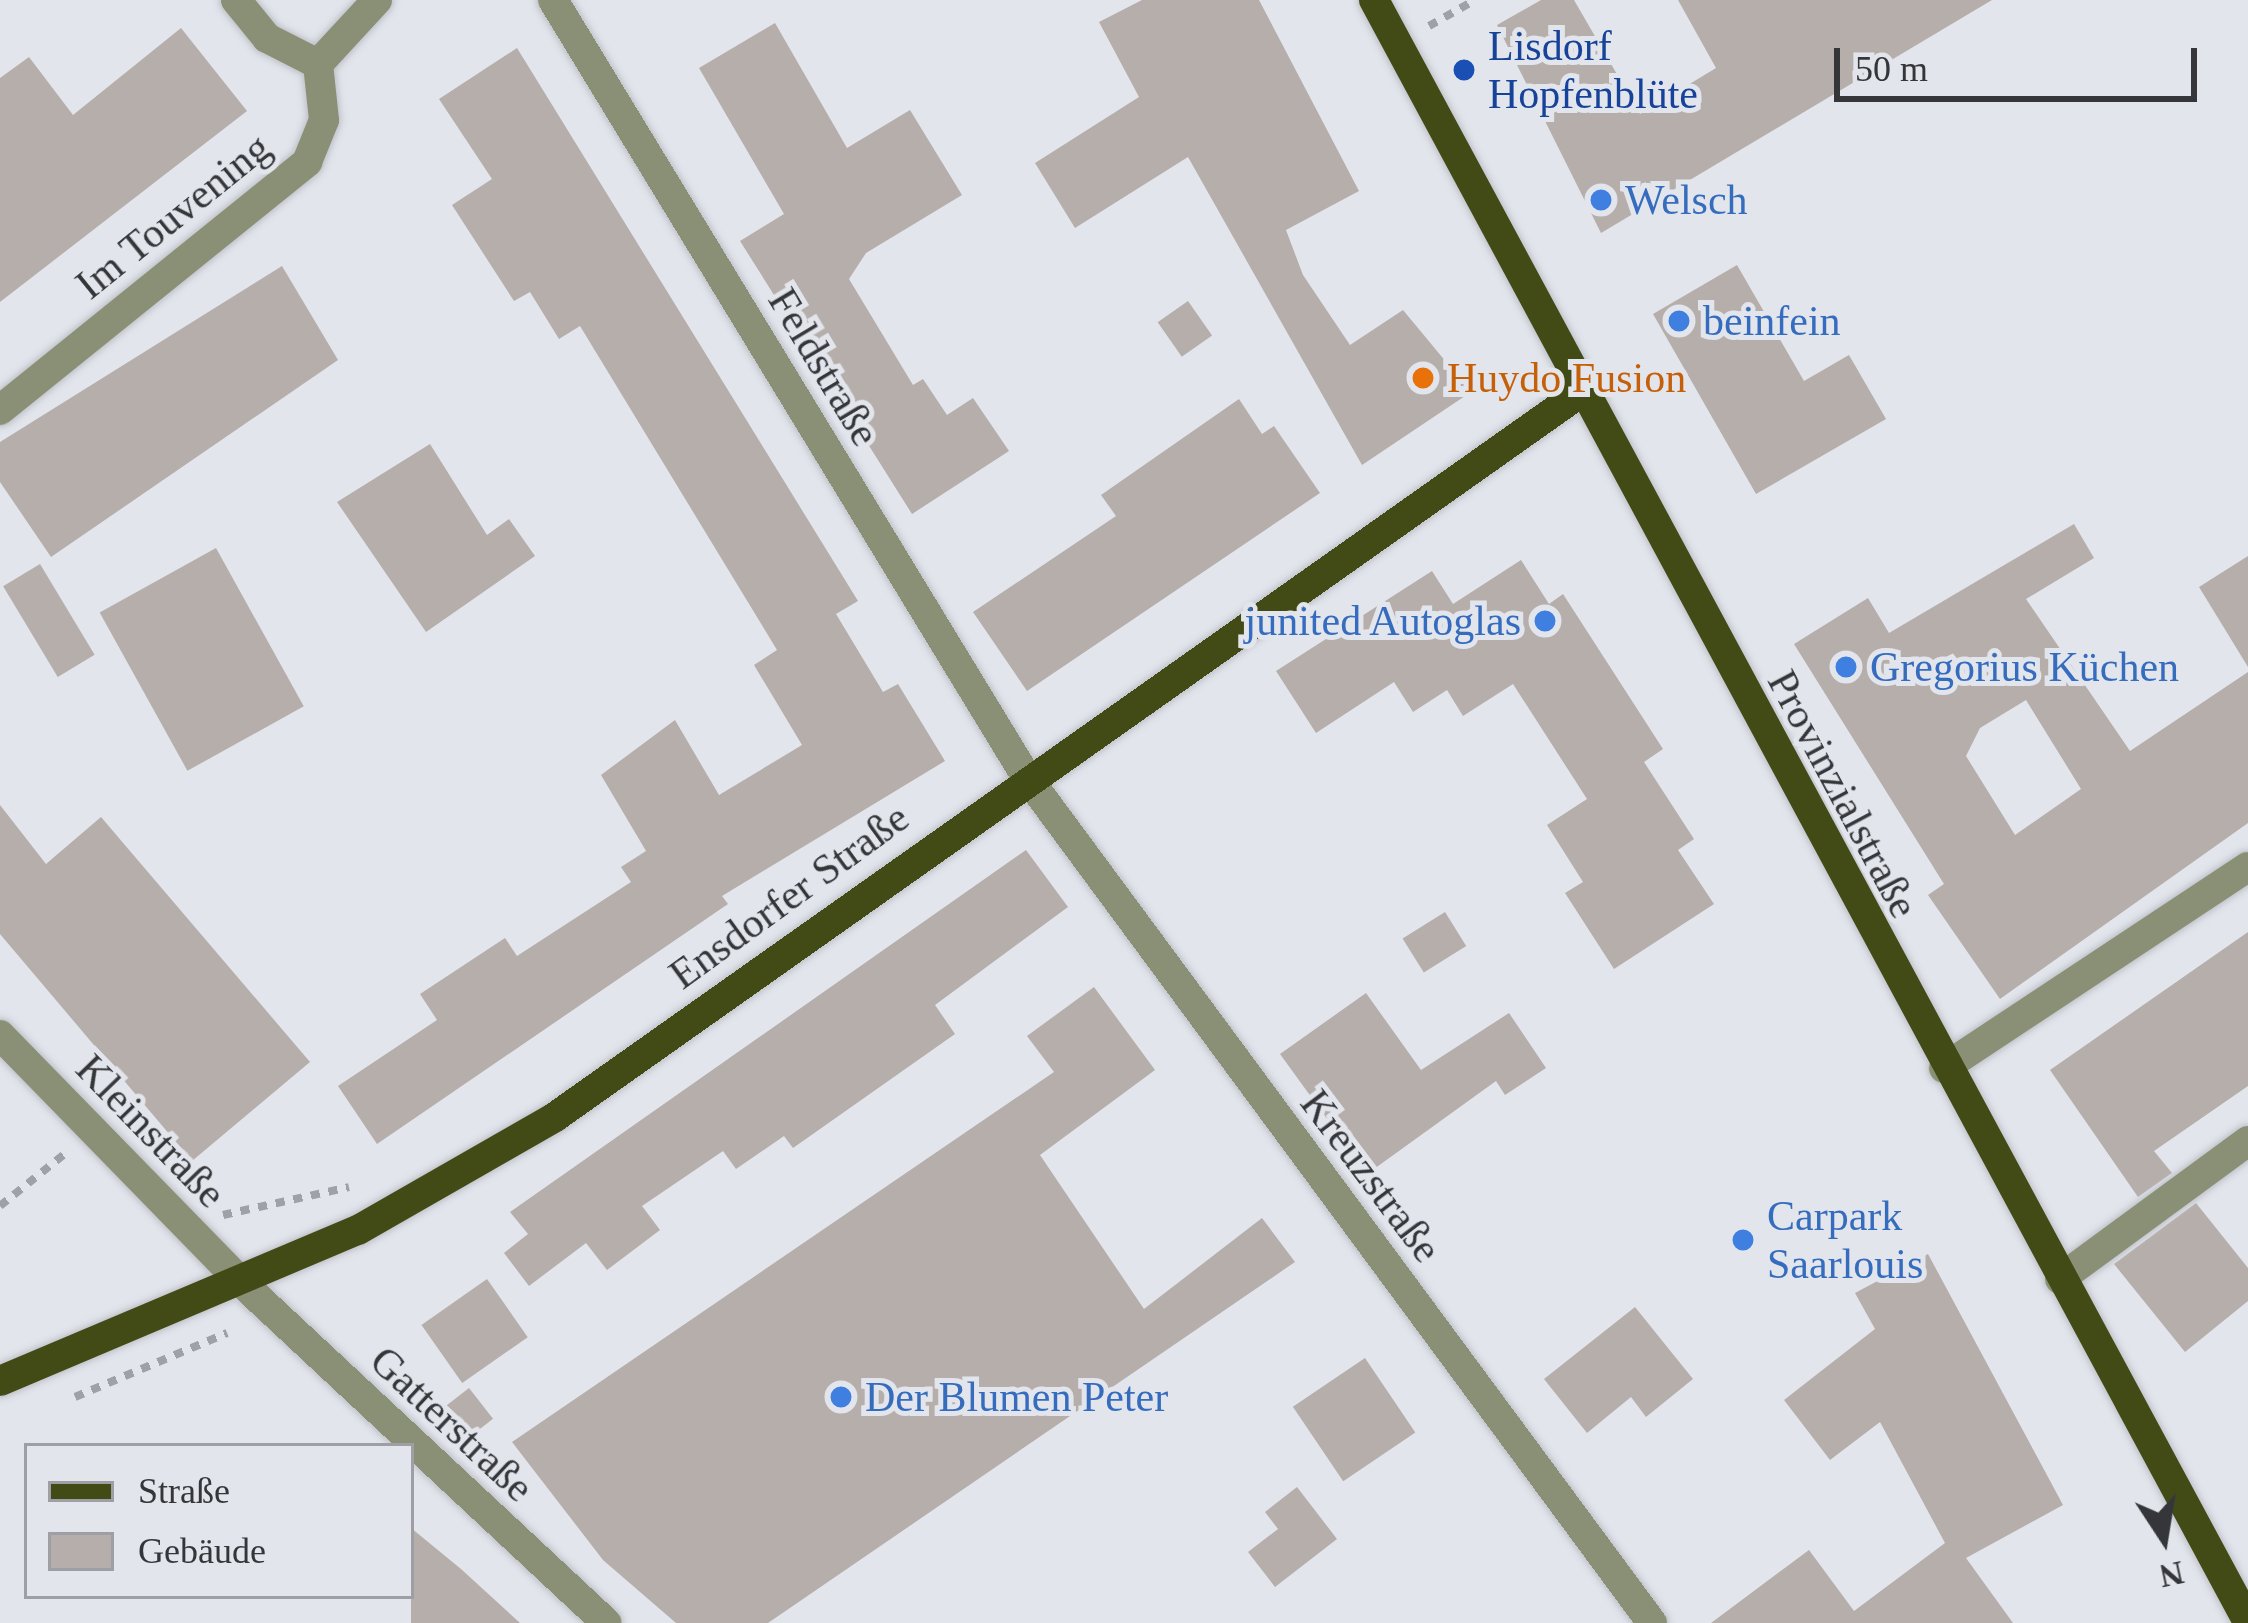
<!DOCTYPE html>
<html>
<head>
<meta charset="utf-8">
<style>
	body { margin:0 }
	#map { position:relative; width:2248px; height:1623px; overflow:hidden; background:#e2e5ec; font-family:Georgia,serif }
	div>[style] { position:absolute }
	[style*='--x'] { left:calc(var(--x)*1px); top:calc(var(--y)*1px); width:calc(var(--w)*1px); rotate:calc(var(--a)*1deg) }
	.building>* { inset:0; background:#b6aeaa; transform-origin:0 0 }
	.path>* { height:8px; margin-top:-4px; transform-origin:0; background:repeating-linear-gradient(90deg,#9fa1a7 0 9px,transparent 0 18px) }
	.roads { filter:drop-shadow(0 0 3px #bfc2c8) drop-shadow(0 0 3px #bfc2c8) }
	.minor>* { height:30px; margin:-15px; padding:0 15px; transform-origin:15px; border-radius:15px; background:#8a9075 }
	.major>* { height:30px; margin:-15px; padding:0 15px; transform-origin:15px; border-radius:15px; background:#424a16 }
	.dots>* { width:33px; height:33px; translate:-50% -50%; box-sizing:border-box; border:6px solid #e2e5ec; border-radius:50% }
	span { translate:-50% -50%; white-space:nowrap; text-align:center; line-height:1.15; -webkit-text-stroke:10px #e2e5ec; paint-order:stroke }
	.transit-label { font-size:42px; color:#164399 }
	.left { translate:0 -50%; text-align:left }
	.shop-label { font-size:42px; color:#366cbe }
	.right { translate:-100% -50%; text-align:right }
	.street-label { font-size:42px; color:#353639 }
	.food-label { font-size:42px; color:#c56008 }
	.legend { position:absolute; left:24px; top:1443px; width:390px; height:156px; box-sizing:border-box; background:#e2e5ec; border:3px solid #9d9fa4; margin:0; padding:15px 21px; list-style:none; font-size:36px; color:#353639 }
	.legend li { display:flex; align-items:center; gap:24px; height:60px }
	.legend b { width:60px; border:3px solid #9d9fa4 }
	.north { position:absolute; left:2104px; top:1479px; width:120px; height:120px; -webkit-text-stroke:9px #e2e5ec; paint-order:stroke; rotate:168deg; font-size:33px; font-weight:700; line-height:48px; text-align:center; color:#353639 }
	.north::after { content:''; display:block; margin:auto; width:42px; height:54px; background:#353639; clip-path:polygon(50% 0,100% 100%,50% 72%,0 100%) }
	.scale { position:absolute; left:1834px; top:48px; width:363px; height:54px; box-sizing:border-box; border:6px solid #353639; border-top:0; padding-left:15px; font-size:36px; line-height:42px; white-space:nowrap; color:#353639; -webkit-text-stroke:9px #e2e5ec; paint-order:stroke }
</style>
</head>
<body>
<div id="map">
	<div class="building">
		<div style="clip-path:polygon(1142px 0,1259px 0,1359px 191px,1286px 230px,1303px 275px,1350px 345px,1403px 310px,1471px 392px,1362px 465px,1188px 157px,1075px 228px,1035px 163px,1139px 97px,1099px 22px)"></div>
		<div style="clip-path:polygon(1541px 0,1574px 0,1640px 114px,1716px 68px,1678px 0,1992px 0,1601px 233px,1497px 25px)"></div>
		<div style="clip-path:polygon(775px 23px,847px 148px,910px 110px,962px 195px,866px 253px,849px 279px,913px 385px,923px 379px,947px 415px,973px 398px,1009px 451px,912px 514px,740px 241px,784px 214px,699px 68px)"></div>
		<div style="clip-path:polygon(181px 28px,247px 111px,0 302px,0 78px,29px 57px,73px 115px)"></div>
		<div style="clip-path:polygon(517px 48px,858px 601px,836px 614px,883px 692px,898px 684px,945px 761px,722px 896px,728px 904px,377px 1144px,338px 1086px,437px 1020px,420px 994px,505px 938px,517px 956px,631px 882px,621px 867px,646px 851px,601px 775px,675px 720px,719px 795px,802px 745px,754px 665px,777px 650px,580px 326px,559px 339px,530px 292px,514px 301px,452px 205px,492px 179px,439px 99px)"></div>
		<div style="clip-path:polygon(1737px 265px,1804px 381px,1849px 355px,1886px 419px,1756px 494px,1653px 314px)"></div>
		<div style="clip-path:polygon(282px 266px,338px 360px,51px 557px,0 482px,0 442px)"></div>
		<div style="left:1188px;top:301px;width:42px;height:37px;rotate:55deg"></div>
		<div style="clip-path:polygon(1239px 399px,1262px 434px,1274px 426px,1320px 493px,1027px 691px,973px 612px,1116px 516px,1101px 495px)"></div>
		<div style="clip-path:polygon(430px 444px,487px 535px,509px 519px,535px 556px,426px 632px,337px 502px)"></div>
		<div style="clip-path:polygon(evenodd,2074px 524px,2094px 558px,2026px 599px,2130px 751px,2248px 672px,2248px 823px,2000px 999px,1928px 895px,1944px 884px,1794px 644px,1868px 598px,1889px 633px,2074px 524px,2026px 700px,2081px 789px,2015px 835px,1966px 756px,1980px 728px,2026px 700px)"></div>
		<div style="left:216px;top:548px;width:181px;height:133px;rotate:61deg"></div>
		<div style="clip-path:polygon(2248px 556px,2248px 667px,2199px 587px)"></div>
		<div style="clip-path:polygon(1521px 560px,1549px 604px,1563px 594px,1663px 749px,1644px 762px,1694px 839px,1678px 850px,1714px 904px,1614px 969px,1565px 893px,1583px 882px,1547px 825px,1587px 799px,1513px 684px,1463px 716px,1447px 690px,1413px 712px,1394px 682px,1316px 733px,1276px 671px,1432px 571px,1453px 604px)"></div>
		<div style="left:40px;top:564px;width:106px;height:43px;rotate:59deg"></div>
		<div style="clip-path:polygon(0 805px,46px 864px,101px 817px,310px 1062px,192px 1161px,0 934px)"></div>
		<div style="clip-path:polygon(1026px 850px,1068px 907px,935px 1005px,955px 1034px,793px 1148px,784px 1136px,736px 1169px,723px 1151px,642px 1206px,660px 1230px,607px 1270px,586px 1243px,529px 1286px,504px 1253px,528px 1234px,510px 1212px)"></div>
		<div style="left:1445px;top:912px;width:40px;height:50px;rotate:58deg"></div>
		<div style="clip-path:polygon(2248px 932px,2248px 1086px,2154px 1151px,2172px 1173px,2138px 1197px,2050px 1070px)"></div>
		<div style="clip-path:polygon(1094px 987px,1155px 1070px,1040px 1155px,1144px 1309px,1262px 1218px,1295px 1262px,768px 1623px,676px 1623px,603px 1560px,512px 1442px,1054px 1072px,1027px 1036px)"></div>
		<div style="clip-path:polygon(1366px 993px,1421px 1070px,1509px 1013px,1546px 1068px,1505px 1095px,1496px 1081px,1367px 1174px,1280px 1054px)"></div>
		<div style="clip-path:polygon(2196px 1203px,2248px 1268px,2248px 1301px,2185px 1352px,2114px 1264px)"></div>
		<div style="clip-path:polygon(1928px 1254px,2063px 1505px,1966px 1558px,2013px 1623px,1711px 1623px,1809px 1550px,1854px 1611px,1945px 1543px,1880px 1422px,1830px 1460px,1784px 1400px,1875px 1329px,1855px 1293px)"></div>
		<div style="left:487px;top:1279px;width:71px;height:80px;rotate:55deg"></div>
		<div style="clip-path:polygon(1635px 1307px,1693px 1379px,1646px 1417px,1631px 1397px,1587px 1433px,1544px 1379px)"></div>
		<div style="left:1365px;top:1358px;width:90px;height:87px;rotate:56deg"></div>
		<div style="left:469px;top:1388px;width:39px;height:42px;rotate:52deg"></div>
		<div style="clip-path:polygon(1297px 1487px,1337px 1539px,1275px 1587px,1248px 1552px,1278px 1529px,1265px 1512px)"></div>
		<div style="clip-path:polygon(411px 1528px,461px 1569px,520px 1623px,411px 1623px)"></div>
	</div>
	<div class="path">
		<div style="--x:1429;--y:26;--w:53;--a:-29.5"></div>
		<div style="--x:0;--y:1206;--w:85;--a:-38.8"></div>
		<div style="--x:223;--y:1215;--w:129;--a:-12.5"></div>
		<div style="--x:75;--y:1397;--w:165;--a:-22.8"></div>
	</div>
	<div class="roads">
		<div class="minor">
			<div style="--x:236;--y:0;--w:49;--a:50.8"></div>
			<div style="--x:267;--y:38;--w:57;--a:27"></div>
			<div style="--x:553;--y:0;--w:909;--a:58.64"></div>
			<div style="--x:1026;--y:776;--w:1053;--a:53.53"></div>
			<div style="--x:0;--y:410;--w:395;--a:-38.9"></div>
			<div style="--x:307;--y:162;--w:45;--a:-68"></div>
			<div style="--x:324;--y:120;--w:56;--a:-96.1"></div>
			<div style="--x:318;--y:64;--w:87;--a:-47.3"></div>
			<div style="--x:0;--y:1035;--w:348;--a:45.7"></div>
			<div style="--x:243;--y:1284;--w:497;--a:43"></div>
			<div style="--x:1944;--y:1068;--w:364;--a:-33.5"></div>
			<div style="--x:2060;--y:1279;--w:233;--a:-36.3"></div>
		</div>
		<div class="major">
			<div style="--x:1374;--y:0;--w:1842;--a:61.68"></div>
			<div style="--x:0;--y:1381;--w:389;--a:-22.9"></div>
			<div style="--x:358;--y:1230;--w:227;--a:-29.8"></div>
			<div style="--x:555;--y:1117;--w:1255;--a:-35.24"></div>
		</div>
	</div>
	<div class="dots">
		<div style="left:1464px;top:70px;background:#1a4fb4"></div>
		<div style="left:1601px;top:200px;background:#3f7fe0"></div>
		<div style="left:1679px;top:321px;background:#3f7fe0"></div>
		<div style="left:1423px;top:378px;background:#e8710a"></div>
		<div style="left:1545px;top:621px;background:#3f7fe0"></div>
		<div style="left:1846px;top:667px;background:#3f7fe0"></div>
		<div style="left:1743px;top:1240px;background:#3f7fe0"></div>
		<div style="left:841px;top:1397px;background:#3f7fe0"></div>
	</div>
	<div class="transit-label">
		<span class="left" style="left:1488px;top:70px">Lisdorf<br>Hopfenblüte</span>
	</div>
	<div class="shop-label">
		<span class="left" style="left:1625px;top:200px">Welsch</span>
		<span class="left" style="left:1703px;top:321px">beinfein</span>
		<span class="right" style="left:1521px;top:621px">junited Autoglas</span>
		<span class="left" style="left:1870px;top:667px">Gregorius Küchen</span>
		<span class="left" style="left:1767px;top:1240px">Carpark<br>Saarlouis</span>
		<span class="left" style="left:865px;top:1397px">Der Blumen Peter</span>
	</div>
	<div class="street-label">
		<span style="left:173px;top:216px;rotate:-39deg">Im Touvening</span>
		<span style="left:824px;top:367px;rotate:59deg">Feldstraße</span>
		<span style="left:1843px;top:794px;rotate:62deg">Provinzialstraße</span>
		<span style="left:789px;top:896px;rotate:-36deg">Ensdorfer Straße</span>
		<span style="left:151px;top:1131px;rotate:46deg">Kleinstraße</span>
		<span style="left:1371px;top:1176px;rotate:53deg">Kreuzstraße</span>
		<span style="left:452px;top:1424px;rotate:43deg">Gatterstraße</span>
	</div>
	<div class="food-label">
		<span class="left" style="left:1447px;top:378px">Huydo Fusion</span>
	</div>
	<ul class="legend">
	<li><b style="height:15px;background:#424a16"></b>Straße</li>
	<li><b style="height:33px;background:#b6aeaa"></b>Gebäude</li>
	</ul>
	<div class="north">N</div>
	<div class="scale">50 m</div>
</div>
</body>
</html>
